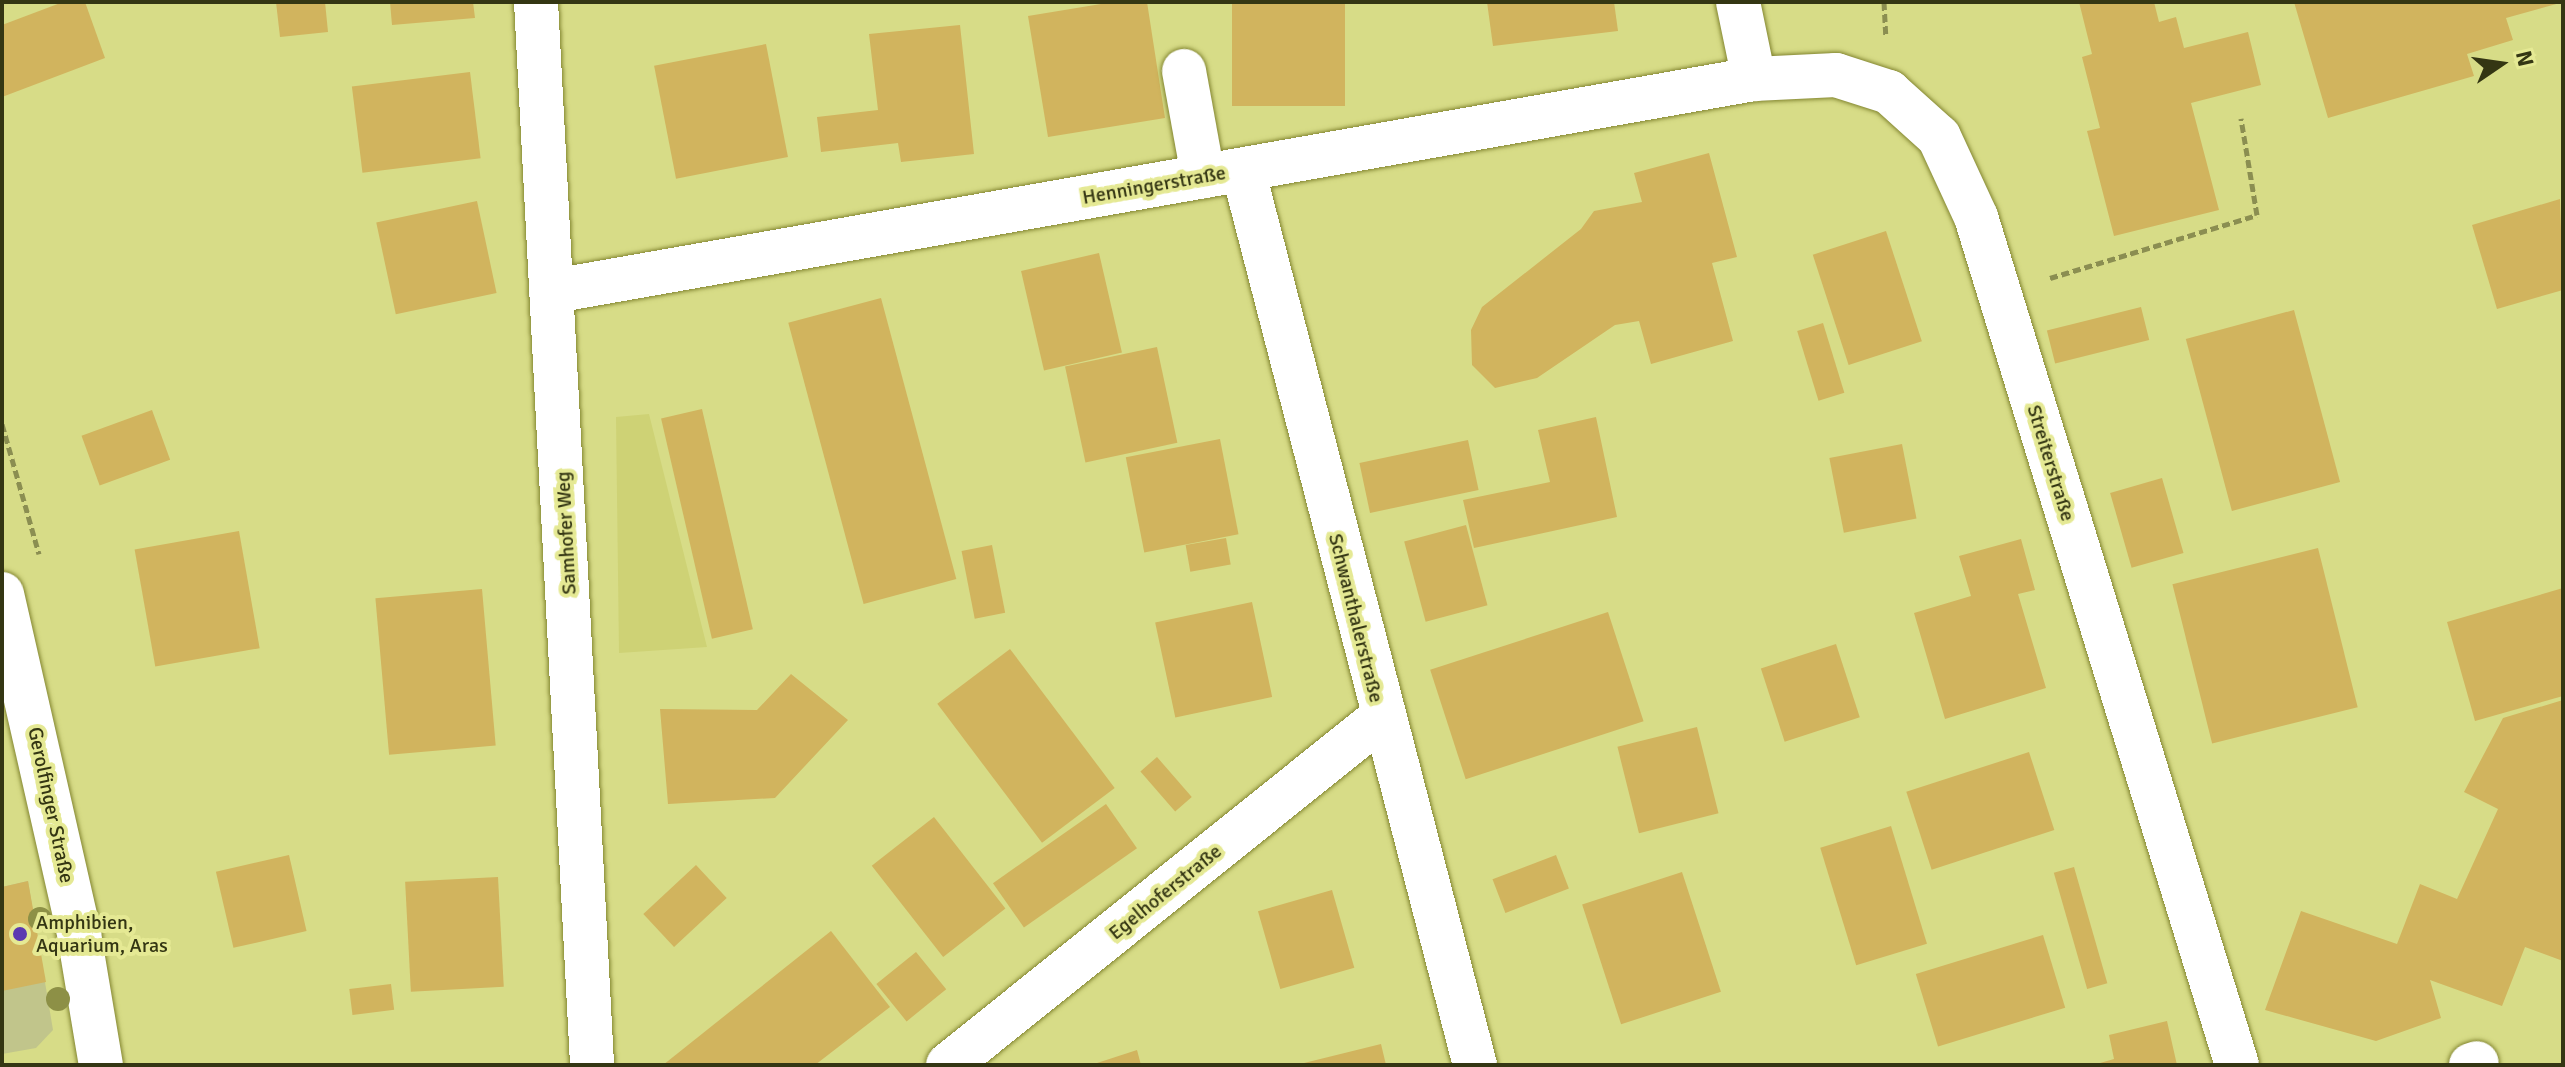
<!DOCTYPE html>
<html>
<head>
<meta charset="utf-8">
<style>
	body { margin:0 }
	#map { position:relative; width:2565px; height:1067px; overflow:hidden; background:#d7dc87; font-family:Signika,sans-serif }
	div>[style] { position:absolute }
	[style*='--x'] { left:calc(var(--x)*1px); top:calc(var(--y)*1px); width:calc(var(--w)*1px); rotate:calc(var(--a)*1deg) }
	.built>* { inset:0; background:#ced275 }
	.green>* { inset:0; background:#c1c58b }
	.building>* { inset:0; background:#d1b45e; transform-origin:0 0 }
	.path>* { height:5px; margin-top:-2.5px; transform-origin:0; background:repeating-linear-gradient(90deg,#8b8e51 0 8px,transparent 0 12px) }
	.roads { filter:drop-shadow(0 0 2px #838631) drop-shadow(0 0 2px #838631) }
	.minor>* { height:44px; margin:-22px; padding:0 22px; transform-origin:22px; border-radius:22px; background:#fff }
	.trees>* { width:24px; height:24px; margin:-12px; border-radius:50%; background:#8d9046 }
	.dots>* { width:22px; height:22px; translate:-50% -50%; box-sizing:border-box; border:4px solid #e5e994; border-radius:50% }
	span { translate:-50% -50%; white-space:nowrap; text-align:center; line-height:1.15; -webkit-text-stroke:8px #e5e994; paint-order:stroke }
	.street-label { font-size:20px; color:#343613 }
	.poi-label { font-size:20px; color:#343613 }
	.left { translate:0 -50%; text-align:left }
	.frame { position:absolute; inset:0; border:4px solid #343613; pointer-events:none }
	.north { position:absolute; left:2461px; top:24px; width:80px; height:80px; -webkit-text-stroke:6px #e5e994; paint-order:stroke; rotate:77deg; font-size:22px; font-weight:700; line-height:32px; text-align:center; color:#343613 }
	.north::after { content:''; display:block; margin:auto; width:28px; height:36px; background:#343613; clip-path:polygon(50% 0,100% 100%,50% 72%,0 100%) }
</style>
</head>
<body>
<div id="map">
	<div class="built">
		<div style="clip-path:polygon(649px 414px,707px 647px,619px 653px,616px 417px)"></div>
	</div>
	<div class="green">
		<div style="clip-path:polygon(28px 881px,53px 1030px,36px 1048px,2px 1054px,2px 887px)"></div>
	</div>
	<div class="building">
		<div style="clip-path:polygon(63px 2px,85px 2px,105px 58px,2px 97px,2px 25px)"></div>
		<div style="clip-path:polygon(276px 2px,325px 2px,328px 32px,280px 37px)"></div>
		<div style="clip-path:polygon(390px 2px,473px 2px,475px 18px,392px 25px)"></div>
		<div style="clip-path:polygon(1113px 2px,1147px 2px,1165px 118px,1048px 137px,1028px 16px)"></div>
		<div style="left:1232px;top:2px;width:113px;height:104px"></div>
		<div style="clip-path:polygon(1487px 2px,1614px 2px,1618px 31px,1493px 46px)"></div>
		<div style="clip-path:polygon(2079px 2px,2154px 2px,2159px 22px,2176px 17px,2184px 48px,2248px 32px,2261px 85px,2191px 103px,2219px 210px,2114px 236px,2087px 131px,2100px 128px,2082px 57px,2092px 54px)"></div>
		<div style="clip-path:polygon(2294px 2px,2559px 2px,2560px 3px,2506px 18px,2513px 40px,2467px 54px,2474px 76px,2328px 118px)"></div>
		<div style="clip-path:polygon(960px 25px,974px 154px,901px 162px,898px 143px,821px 152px,817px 117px,878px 110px,869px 34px)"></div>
		<div style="left:766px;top:44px;width:115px;height:114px;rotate:79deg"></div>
		<div style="left:470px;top:72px;width:87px;height:119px;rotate:83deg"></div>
		<div style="clip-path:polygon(1709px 153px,1737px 257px,1712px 263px,1733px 341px,1651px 364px,1639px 321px,1615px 325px,1537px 378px,1495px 388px,1472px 365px,1471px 330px,1482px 307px,1581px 229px,1594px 211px,1642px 202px,1634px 173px)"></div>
		<div style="clip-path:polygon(2560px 199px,2563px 290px,2497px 309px,2472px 225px)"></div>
		<div style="left:477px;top:201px;width:94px;height:103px;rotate:78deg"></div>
		<div style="left:1886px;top:231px;width:116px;height:77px;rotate:72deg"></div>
		<div style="left:1099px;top:253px;width:102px;height:80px;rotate:77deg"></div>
		<div style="left:881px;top:298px;width:291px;height:96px;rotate:75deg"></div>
		<div style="left:2141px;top:307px;width:34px;height:97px;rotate:76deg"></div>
		<div style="left:2294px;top:310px;width:178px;height:112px;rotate:75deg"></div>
		<div style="left:1823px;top:323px;width:73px;height:27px;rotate:73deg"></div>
		<div style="left:1157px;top:347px;width:98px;height:94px;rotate:78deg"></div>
		<div style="left:702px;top:409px;width:226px;height:42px;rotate:77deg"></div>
		<div style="left:152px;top:410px;width:53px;height:75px;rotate:70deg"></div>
		<div style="clip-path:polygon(1596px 417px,1617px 517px,1474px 548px,1463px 500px,1550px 482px,1538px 430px)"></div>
		<div style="left:1220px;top:439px;width:97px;height:96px;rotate:79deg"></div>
		<div style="left:1468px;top:440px;width:51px;height:111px;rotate:78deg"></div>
		<div style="left:1902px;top:444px;width:76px;height:74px;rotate:79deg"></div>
		<div style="left:2162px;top:478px;width:78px;height:54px;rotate:74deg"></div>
		<div style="left:1466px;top:525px;width:83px;height:64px;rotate:75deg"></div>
		<div style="left:239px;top:531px;width:119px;height:106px;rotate:80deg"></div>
		<div style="left:1226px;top:538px;width:27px;height:41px;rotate:80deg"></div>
		<div style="clip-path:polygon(2021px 539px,2035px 590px,2018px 594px,2046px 688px,1945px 719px,1914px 613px,1971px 596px,1959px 556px)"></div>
		<div style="left:992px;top:545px;width:69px;height:31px;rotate:79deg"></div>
		<div style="left:2318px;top:548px;width:164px;height:150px;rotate:76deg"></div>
		<div style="clip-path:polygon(2563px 588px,2563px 696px,2475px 721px,2447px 622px)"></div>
		<div style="left:482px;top:589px;width:157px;height:107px;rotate:85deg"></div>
		<div style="left:1252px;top:602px;width:97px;height:99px;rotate:78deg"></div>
		<div style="left:1608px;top:612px;width:115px;height:187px;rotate:72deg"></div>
		<div style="left:1836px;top:644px;width:77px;height:79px;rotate:72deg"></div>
		<div style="left:1010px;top:649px;width:174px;height:91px;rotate:53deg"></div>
		<div style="clip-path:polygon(791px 674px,848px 720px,775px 798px,668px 804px,660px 709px,757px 710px)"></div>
		<div style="clip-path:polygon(2563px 700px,2563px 961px,2525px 947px,2502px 1006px,2430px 980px,2441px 1018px,2376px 1041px,2265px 1010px,2301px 911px,2397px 944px,2420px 884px,2457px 899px,2498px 809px,2464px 792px,2503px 718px)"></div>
		<div style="left:1697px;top:727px;width:89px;height:82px;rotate:76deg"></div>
		<div style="left:2029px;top:752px;width:82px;height:129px;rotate:72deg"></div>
		<div style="left:1157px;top:757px;width:53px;height:22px;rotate:49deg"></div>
		<div style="left:1106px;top:804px;width:54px;height:138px;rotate:55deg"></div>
		<div style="left:934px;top:817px;width:116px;height:79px;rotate:52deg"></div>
		<div style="left:1891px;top:826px;width:123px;height:74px;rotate:73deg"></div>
		<div style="left:289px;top:855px;width:78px;height:75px;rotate:77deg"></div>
		<div style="left:1556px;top:855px;width:36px;height:68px;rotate:69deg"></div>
		<div style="left:696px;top:865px;width:45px;height:72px;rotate:47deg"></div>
		<div style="left:2074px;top:867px;width:121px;height:21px;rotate:74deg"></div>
		<div style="left:1682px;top:872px;width:126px;height:105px;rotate:72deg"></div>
		<div style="left:498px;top:877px;width:110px;height:93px;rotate:87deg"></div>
		<div style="clip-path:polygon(28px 881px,46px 982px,2px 991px,2px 887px)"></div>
		<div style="left:1332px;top:890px;width:81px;height:77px;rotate:74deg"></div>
		<div style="clip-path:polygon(831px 931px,890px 1007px,815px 1065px,663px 1065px)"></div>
		<div style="left:2043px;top:935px;width:76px;height:133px;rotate:73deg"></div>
		<div style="left:916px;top:952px;width:48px;height:51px;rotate:51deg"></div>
		<div style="left:391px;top:984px;width:26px;height:42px;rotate:83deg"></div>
		<div style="clip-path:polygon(2167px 1021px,2177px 1065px,2093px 1065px,2114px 1059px,2109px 1035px)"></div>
		<div style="clip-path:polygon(1381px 1044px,1386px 1065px,1300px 1065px,1300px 1064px)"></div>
		<div style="clip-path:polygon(1137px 1050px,1141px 1065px,1095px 1065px,1094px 1064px)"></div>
	</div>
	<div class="path">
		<div style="--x:1884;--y:2;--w:33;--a:87"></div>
		<div style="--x:2050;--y:278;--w:216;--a:-16.9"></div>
		<div style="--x:2257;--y:215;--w:98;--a:-99.4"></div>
		<div style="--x:2;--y:424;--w:135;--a:74.1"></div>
	</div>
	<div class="roads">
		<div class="minor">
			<div style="--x:536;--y:2;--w:1064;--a:86.98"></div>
			<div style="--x:1738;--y:2;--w:79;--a:78.3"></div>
			<div style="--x:1754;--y:79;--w:82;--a:-2.8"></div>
			<div style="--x:1836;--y:75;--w:56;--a:17.8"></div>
			<div style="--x:1889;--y:92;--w:67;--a:42"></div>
			<div style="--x:1939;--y:137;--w:88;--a:65.2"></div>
			<div style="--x:1976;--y:217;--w:887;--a:72.89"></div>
			<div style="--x:1184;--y:71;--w:107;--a:79.7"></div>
			<div style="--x:1243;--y:170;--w:925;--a:75.47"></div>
			<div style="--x:554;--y:291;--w:1219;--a:-10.02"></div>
			<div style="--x:2;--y:594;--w:349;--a:77.2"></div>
			<div style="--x:79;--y:934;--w:133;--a:80.5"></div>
			<div style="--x:948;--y:1065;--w:555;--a:-38.71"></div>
			<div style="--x:2471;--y:1065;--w:6;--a:-18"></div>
		</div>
	</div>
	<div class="trees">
		<div style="left:40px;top:919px"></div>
		<div style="left:58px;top:999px"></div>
	</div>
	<div class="dots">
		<div style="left:20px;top:934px;background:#5c39b1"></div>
	</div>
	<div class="street-label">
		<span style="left:1154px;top:185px;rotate:-10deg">Henningerstraße</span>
		<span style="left:2051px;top:463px;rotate:73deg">Streiterstraße</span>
		<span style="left:566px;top:533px;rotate:-93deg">Samhofer Weg</span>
		<span style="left:1356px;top:618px;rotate:76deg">Schwanthalerstraße</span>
		<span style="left:51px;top:805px;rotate:78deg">Gerolfinger Straße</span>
		<span style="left:1165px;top:892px;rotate:-39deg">Egelhoferstraße</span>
	</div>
	<div class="poi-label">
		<span class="left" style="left:36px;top:934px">Amphibien,<br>Aquarium, Aras</span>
	</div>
	<div class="frame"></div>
	<div class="north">N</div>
</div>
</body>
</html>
